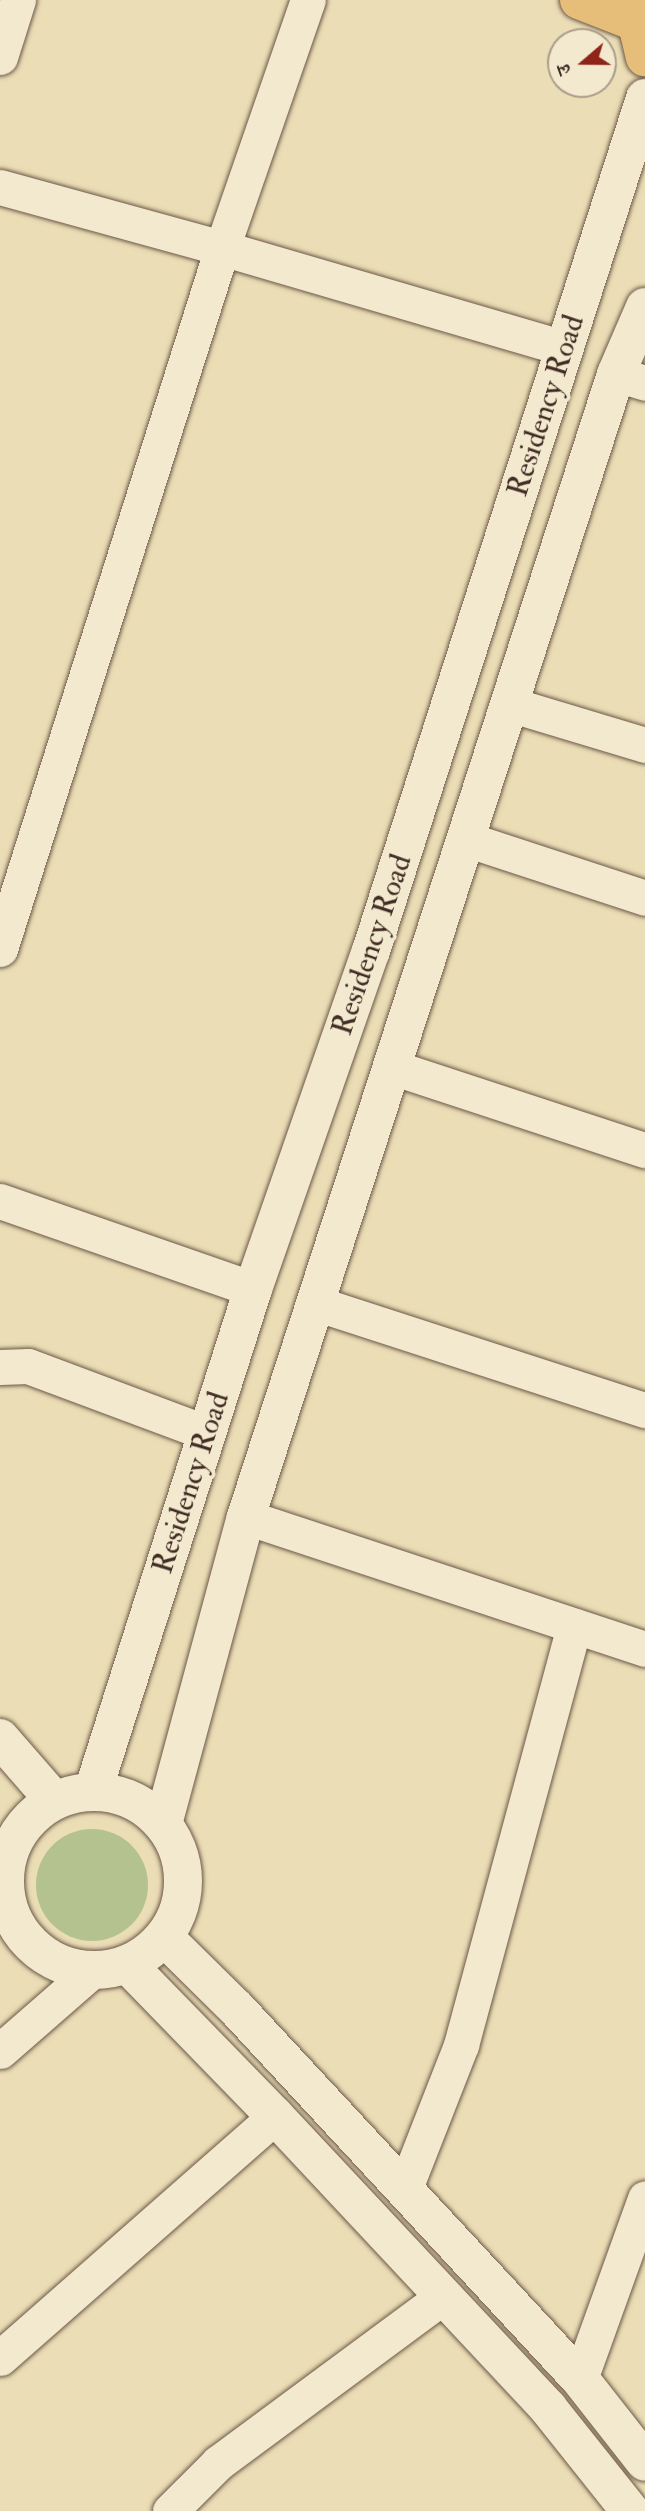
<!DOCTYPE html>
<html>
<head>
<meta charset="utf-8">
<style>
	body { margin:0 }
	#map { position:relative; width:645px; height:2511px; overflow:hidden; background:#ebddb5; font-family:"IM FELL Double Pica","Noto Serif Devanagari",serif }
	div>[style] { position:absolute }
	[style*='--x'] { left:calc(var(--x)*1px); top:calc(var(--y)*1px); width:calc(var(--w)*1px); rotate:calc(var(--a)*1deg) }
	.green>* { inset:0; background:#b4c290 }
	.round { border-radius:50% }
	.roads { filter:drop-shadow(0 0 2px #6b5848) drop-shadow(0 0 2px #6b5848) }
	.street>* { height:35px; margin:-17.5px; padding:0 17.5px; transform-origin:17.5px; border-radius:17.5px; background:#f2e9cf }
	.secondary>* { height:38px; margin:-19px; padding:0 19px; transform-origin:19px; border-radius:19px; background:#f2e9cf }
	.secondary>.ring { margin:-19px; padding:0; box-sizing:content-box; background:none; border:38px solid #f2e9cf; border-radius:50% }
	.primary>* { height:38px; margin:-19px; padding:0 19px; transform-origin:19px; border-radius:19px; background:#e6be7a }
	span { translate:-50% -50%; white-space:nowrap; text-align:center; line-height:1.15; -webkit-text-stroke:7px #f2e9cf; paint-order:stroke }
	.street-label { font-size:30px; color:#402c24 }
	.north { position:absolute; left:547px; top:28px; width:70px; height:70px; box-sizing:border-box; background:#f2e9cf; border:2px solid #ab9d8b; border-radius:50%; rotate:250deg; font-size:19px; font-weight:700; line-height:28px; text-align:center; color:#402c24 }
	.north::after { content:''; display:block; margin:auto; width:24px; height:32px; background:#8f2418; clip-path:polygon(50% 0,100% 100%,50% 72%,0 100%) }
</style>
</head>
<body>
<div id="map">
	<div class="green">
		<div class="round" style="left:36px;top:1829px;width:112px;height:112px"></div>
	</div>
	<div class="roads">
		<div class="street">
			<div style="--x:0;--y:57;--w:60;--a:-72.5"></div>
			<div style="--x:0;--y:187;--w:230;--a:15.4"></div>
			<div style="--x:222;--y:248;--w:357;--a:16.3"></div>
			<div style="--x:616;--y:374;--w:30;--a:17"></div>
			<div style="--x:509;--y:704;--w:142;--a:16.8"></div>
			<div style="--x:466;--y:839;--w:188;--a:18.2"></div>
			<div style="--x:0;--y:949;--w:735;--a:-72.43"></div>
			<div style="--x:222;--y:248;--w:262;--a:-70.9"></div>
			<div style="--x:392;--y:1067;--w:266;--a:18.2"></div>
			<div style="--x:0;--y:1201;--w:268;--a:19.2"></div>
			<div style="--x:315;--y:1303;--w:347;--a:18"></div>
			<div style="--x:0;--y:1367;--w:28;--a:-2"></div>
			<div style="--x:28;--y:1366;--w:191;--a:20.5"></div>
			<div style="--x:246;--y:1517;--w:420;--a:18.3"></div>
			<div style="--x:0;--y:2051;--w:123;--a:-41.1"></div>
			<div style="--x:405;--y:2188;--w:154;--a:-68.6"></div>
			<div style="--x:461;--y:2045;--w:434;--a:-74.9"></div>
			<div style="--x:0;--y:2358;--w:366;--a:-41.3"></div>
			<div style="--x:580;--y:2379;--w:192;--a:-70.2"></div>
			<div style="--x:170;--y:2511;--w:68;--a:-45"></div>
			<div style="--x:218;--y:2463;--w:279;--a:-36.5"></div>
		</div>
		<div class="secondary">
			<div style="--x:0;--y:1738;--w:81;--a:49"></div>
			<div style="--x:93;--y:1791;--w:527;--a:-72.32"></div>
			<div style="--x:253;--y:1289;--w:358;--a:-70.8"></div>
			<div style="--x:371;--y:951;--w:896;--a:-72.19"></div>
			<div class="ring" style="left:5px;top:1792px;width:140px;height:140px"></div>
			<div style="--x:163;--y:1824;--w:318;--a:-74.9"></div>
			<div style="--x:246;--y:1517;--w:1201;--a:-72.06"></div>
			<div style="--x:616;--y:374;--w:73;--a:-66.6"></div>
			<div style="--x:165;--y:1938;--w:101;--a:44.6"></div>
			<div style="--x:237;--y:2009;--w:505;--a:47.17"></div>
			<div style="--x:580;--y:2379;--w:105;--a:51.9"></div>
			<div style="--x:127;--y:1964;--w:212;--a:45.8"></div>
			<div style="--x:275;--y:2116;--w:400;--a:46.9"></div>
			<div style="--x:548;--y:2408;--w:132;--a:51.5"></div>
		</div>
		<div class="primary">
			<div style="--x:579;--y:0;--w:66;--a:21.5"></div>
			<div style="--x:645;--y:1;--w:32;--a:101"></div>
			<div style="--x:639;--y:32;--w:26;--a:77"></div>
		</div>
	</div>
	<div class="street-label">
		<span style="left:546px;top:406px;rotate:-72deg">Residency Road</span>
		<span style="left:372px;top:945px;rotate:-71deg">Residency Road</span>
		<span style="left:191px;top:1483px;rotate:-72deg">Residency Road</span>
	</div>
	<div class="north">उ</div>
</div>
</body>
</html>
